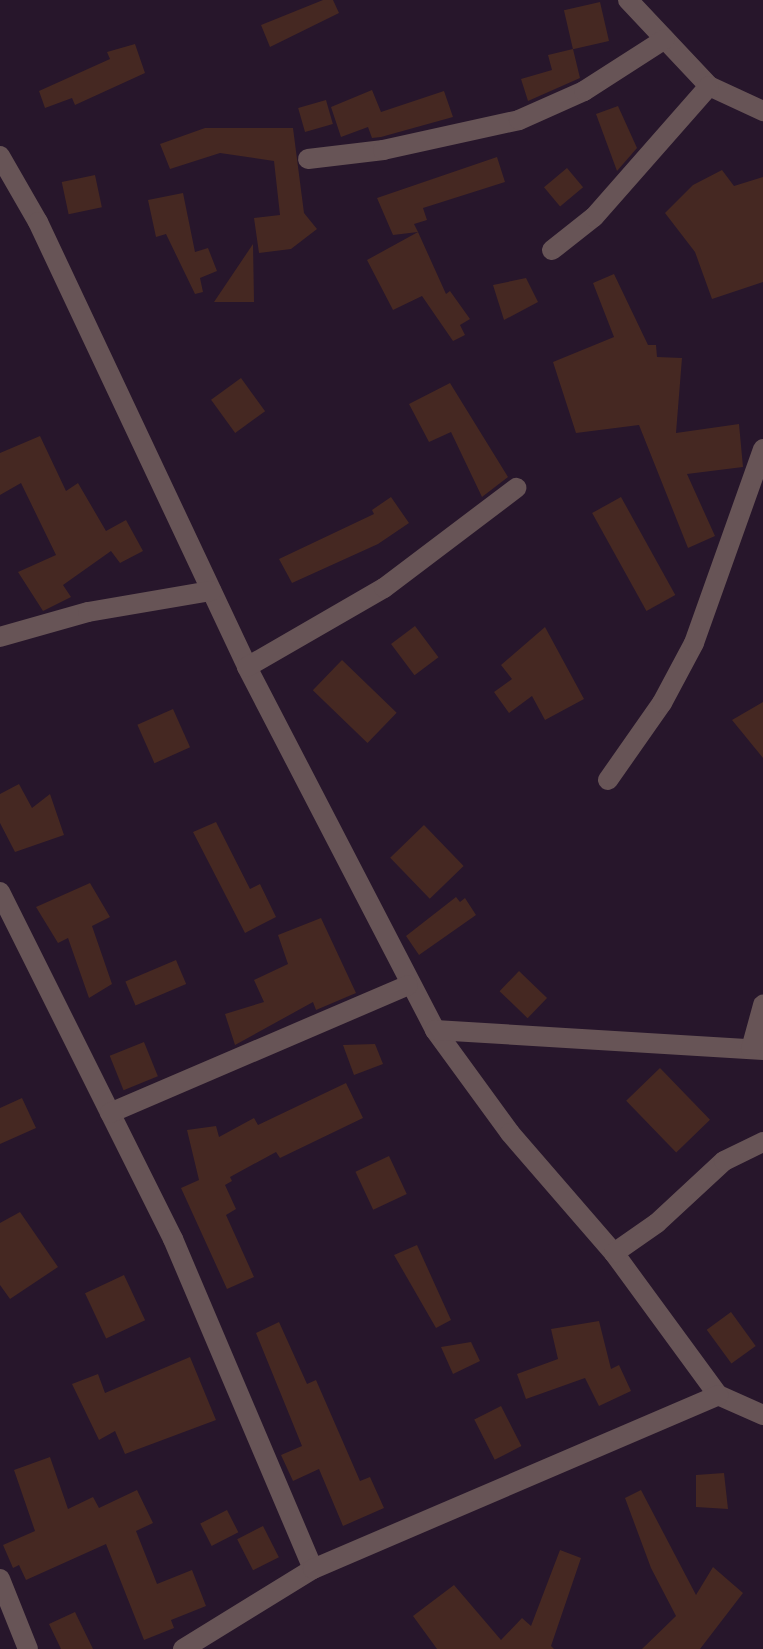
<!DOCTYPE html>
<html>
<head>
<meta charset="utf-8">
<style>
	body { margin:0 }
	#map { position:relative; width:763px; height:1649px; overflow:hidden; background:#27162b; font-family:"DM Sans",sans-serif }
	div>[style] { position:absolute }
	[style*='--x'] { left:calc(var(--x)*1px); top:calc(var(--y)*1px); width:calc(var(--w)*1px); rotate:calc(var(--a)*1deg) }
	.building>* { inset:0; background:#452822; transform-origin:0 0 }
	.minor>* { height:20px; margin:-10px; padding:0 10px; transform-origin:10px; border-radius:10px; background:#675456 }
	span { translate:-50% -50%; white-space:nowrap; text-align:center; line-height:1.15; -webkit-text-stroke:6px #27162b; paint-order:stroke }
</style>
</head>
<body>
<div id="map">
	<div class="building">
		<div style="clip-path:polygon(323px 0,333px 0,339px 13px,270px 47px,261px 25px)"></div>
		<div style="left:600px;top:2px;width:40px;height:37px;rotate:77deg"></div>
		<div style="clip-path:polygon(135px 44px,145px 73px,75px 105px,72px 98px,45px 108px,39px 91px,110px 59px,107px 52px)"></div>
		<div style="clip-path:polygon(573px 49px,580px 78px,528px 101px,521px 79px,552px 70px,548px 55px)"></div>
		<div style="clip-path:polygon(372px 90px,381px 112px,444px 91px,453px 117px,381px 137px,372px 138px,368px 127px,341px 137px,331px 107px)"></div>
		<div style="left:326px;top:100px;width:25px;height:29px;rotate:74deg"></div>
		<div style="clip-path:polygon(618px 106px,637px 148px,617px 171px,596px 114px)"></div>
		<div style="clip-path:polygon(205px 128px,293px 128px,304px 213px,317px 229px,291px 249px,259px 253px,254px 218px,280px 215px,274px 161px,220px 153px,170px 169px,160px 144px)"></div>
		<div style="clip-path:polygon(497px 157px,505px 182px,423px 208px,427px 220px,414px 224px,418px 232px,393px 235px,377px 198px)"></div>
		<div style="left:567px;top:168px;width:25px;height:30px;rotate:50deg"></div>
		<div style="clip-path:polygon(722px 170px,734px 186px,763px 177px,763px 282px,712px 299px,695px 252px,665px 213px,693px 185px)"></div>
		<div style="left:95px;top:175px;width:33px;height:34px;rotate:78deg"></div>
		<div style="clip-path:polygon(183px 193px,195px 252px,208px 248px,217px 271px,200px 278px,203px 292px,195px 294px,166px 234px,156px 237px,148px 200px)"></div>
		<div style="clip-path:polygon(418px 232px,446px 294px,450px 291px,470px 319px,460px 325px,465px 335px,453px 341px,422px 296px,393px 310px,367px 260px)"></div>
		<div style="clip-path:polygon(253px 244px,254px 302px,214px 302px)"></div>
		<div style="clip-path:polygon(614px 274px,648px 345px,656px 345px,657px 357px,682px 358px,676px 433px,739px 424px,743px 467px,687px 474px,715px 536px,688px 548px,639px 425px,576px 433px,553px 362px,614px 337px,593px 283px)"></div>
		<div style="clip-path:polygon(526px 278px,538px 302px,504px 320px,493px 285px)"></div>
		<div style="left:241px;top:378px;width:41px;height:37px;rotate:54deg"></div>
		<div style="clip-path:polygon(450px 383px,508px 477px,482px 497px,451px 432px,429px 442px,409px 404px)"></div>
		<div style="clip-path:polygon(40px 436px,66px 491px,78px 483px,106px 531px,126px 520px,143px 551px,120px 563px,111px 551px,63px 585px,71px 597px,43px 611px,18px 572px,56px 555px,21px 483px,0 495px,0 453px)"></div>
		<div style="clip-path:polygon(391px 497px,409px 523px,378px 544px,292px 583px,279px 559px,374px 514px,372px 510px)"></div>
		<div style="left:621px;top:497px;width:112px;height:33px;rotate:61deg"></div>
		<div style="left:415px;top:626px;width:39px;height:30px;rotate:53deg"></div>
		<div style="clip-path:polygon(545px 627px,584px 699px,545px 720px,532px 696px,509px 713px,494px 692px,512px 679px,501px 665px)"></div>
		<div style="left:342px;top:660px;width:76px;height:42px;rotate:44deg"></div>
		<div style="clip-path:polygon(763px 702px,763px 758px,732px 720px)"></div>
		<div style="left:173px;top:709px;width:42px;height:39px;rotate:66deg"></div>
		<div style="clip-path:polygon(19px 784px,32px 808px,50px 794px,64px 835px,15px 852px,0 823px,0 794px)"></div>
		<div style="clip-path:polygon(216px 822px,250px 889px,260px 884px,276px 917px,245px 933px,193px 832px)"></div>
		<div style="left:424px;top:825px;width:57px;height:47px;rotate:46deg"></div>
		<div style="clip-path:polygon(90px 883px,110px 917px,92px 926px,112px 984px,89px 998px,68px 938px,58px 943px,36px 907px)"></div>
		<div style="clip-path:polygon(456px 897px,460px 902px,465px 898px,476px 915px,419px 955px,406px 936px)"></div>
		<div style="clip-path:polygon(321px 918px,356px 993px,316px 1010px,313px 1002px,235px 1045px,225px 1014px,264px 1002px,254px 980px,288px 964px,278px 935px)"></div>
		<div style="left:176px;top:960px;width:26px;height:55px;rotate:67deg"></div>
		<div style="left:519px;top:971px;width:39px;height:28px;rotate:44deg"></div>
		<div style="left:144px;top:1042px;width:37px;height:37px;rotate:68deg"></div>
		<div style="clip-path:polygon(375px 1044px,383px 1064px,354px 1075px,343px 1045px)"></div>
		<div style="left:660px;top:1068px;width:72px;height:47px;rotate:46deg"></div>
		<div style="clip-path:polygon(346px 1083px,363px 1118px,280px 1158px,276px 1152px,230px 1177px,232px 1181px,225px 1185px,236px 1209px,226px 1215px,254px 1277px,227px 1289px,181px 1188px,199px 1180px,187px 1130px,216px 1126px,219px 1137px,254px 1118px,258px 1125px)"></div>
		<div style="clip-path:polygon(22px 1098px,36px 1128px,0 1144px,0 1108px)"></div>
		<div style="left:389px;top:1156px;width:42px;height:37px;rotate:65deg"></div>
		<div style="clip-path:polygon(20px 1212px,58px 1267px,10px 1299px,0 1285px,0 1223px)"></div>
		<div style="clip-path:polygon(417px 1245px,451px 1320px,436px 1328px,394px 1255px)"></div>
		<div style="left:124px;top:1275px;width:50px;height:43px;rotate:65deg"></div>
		<div style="left:731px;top:1312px;width:42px;height:30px;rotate:54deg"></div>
		<div style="clip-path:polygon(599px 1321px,611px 1369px,619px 1365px,631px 1391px,599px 1406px,585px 1378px,526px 1399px,517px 1374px,558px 1359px,551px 1329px)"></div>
		<div style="clip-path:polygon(279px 1322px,307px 1384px,316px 1380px,360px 1481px,370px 1477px,384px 1508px,343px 1526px,319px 1469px,293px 1481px,281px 1455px,302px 1446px,256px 1333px)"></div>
		<div style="clip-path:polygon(471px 1342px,480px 1361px,453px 1374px,441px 1347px)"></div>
		<div style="clip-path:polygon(190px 1357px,216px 1420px,125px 1454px,115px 1431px,99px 1440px,72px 1384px,98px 1374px,105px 1393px)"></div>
		<div style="left:501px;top:1406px;width:45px;height:30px;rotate:63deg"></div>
		<div style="clip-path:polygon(50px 1457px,68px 1509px,93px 1497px,99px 1508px,137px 1490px,153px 1523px,136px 1531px,157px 1584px,192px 1570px,206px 1606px,171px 1620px,174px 1628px,144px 1640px,106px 1544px,26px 1580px,19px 1565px,13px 1568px,3px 1545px,35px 1531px,14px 1470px)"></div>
		<div style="clip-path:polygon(724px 1473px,728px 1509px,696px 1507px,696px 1475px)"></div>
		<div style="clip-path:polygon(641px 1490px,696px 1595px,713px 1567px,743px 1593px,700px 1649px,642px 1649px,676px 1616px,651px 1568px,625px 1498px)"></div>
		<div style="left:227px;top:1510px;width:25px;height:30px;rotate:63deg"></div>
		<div style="left:263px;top:1526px;width:35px;height:29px;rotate:63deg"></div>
		<div style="clip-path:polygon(560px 1550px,581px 1558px,551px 1646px,554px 1649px,437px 1649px,413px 1616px,454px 1585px,501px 1640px,522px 1618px,531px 1626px)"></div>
		<div style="clip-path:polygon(75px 1612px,93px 1649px,61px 1649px,49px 1624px)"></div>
	</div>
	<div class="minor">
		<div style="--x:628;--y:0;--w:118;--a:46.7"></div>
		<div style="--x:709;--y:86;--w:60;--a:24.8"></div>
		<div style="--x:0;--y:156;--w:76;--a:60.1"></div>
		<div style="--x:38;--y:222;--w:492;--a:64.8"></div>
		<div style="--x:247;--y:667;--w:409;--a:62.6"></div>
		<div style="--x:435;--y:1030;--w:127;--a:53.9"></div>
		<div style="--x:510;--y:1133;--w:159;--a:49.1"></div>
		<div style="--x:614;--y:1253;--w:176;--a:53.8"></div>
		<div style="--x:718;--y:1395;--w:49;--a:24"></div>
		<div style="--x:308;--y:159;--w:76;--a:-6.8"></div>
		<div style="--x:383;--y:150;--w:139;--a:-12.4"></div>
		<div style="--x:519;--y:120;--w:71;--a:-24"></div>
		<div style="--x:584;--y:91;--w:96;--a:-32.7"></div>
		<div style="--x:552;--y:250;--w:53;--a:-38.2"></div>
		<div style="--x:594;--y:217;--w:174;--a:-48.7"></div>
		<div style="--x:0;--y:637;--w:91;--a:-15.9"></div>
		<div style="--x:88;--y:612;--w:125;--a:-9.7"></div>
		<div style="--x:247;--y:667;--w:158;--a:-30"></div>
		<div style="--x:384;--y:588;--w:166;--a:-37.1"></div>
		<div style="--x:608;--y:780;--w:94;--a:-55"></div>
		<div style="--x:662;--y:703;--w:68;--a:-61.9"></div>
		<div style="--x:694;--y:643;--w:206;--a:-70.4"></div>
		<div style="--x:0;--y:892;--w:388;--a:63.5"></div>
		<div style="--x:173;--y:1239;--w:358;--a:67"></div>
		<div style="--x:435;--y:1030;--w:329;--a:3.5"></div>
		<div style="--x:751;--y:1049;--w:46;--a:-74.7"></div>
		<div style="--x:110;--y:1113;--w:324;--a:-23.2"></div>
		<div style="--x:614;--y:1253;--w:52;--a:-34.9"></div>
		<div style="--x:657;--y:1223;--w:91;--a:-42.8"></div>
		<div style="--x:724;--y:1161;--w:43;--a:-26"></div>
		<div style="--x:0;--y:1579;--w:75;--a:68.2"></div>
		<div style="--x:183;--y:1649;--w:153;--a:-31.6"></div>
		<div style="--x:313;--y:1569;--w:441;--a:-23.2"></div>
	</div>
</div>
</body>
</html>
